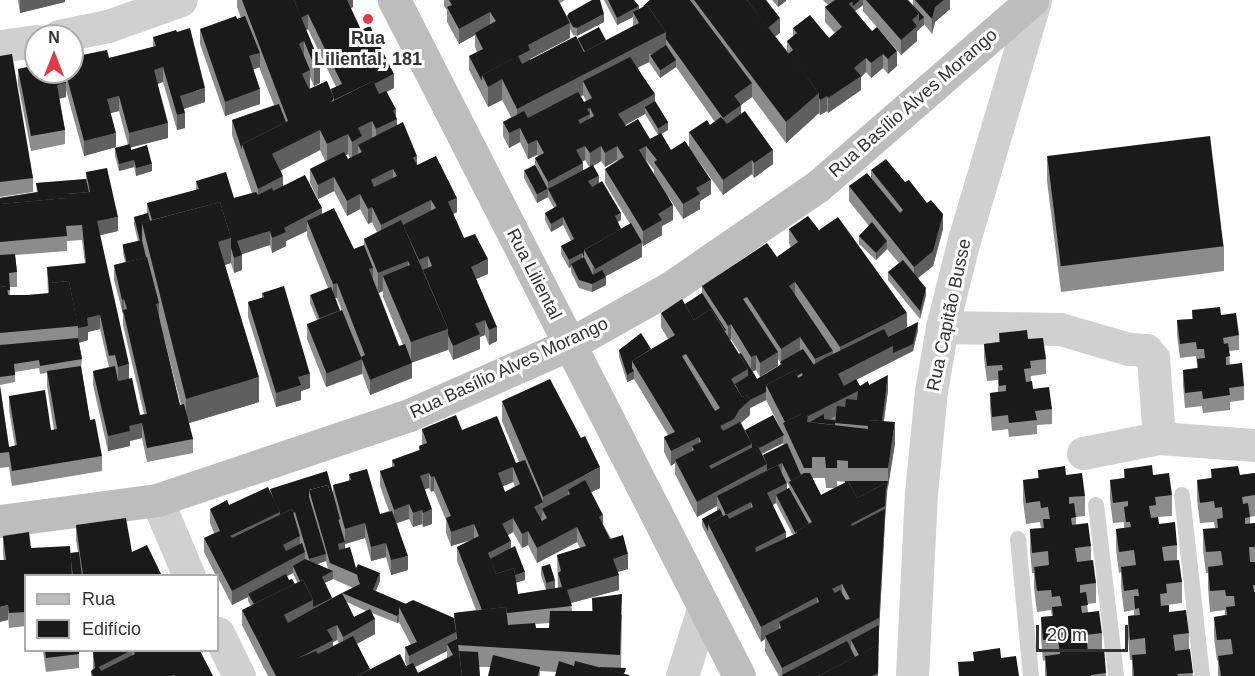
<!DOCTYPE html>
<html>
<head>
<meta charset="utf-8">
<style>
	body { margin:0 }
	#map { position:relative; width:1255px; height:676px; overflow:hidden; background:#fff; font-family:Arial,sans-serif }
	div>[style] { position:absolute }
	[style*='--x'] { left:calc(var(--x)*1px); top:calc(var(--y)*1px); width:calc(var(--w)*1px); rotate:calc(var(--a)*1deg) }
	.lane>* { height:16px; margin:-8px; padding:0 8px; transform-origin:8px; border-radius:8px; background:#d0d0d0 }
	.street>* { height:33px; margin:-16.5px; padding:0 16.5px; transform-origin:16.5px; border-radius:16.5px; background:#d0d0d0 }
	.secondary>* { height:33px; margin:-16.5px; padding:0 16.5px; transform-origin:16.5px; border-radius:16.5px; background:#bdbdbd }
	.wall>* { inset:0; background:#8c8c8c }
	.shaded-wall>* { inset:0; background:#5f5f5f; transform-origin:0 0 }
	.building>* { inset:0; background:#1a1a1a; transform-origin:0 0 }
	.dots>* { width:16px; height:16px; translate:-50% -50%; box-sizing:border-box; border:3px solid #fff; border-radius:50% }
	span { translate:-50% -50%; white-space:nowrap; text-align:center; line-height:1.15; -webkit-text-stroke:6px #fff; paint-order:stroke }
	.poi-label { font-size:18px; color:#333; font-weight:700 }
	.street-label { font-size:18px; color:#333 }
	.legend { position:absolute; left:24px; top:574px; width:195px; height:78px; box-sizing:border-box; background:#fff; border:2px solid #adadad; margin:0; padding:8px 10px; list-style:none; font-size:18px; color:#333 }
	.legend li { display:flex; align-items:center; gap:12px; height:30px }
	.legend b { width:30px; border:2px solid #adadad }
	.north { position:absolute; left:24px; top:24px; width:60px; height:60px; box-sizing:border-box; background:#fff; border:2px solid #adadad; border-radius:50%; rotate:0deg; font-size:16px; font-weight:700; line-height:24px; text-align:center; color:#333 }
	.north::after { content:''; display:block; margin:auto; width:21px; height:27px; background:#e63946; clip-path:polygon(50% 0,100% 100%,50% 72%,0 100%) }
	.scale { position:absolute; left:1036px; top:625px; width:92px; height:27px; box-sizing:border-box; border:3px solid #333; border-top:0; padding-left:8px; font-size:18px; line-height:21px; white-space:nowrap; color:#333; -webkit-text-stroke:4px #fff; paint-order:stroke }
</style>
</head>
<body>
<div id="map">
	<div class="lane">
		<div style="--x:1182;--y:495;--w:182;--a:83.7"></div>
		<div style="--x:1096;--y:505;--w:172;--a:83.3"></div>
		<div style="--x:1018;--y:539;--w:138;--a:84.6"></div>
	</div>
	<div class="street">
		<div style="--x:59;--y:36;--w:50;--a:-11.5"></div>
		<div style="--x:108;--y:26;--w:77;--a:-19.6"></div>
		<div style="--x:0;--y:46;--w:36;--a:-8"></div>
		<div style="--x:942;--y:327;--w:118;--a:1"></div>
		<div style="--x:1060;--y:329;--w:72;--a:16.2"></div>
		<div style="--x:1129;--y:349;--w:17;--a:3"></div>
		<div style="--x:1146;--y:350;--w:11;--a:49"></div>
		<div style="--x:1153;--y:358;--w:80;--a:85.7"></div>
		<div style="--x:1083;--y:453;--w:77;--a:-11.2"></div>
		<div style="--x:1159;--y:438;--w:96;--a:4.2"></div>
		<div style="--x:157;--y:500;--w:82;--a:67.2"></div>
		<div style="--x:218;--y:633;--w:48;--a:64"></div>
		<div style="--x:682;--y:676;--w:73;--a:-72.6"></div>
		<div style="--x:912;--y:676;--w:183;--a:-87.2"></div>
		<div style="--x:921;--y:493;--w:102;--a:-84.4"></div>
		<div style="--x:931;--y:391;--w:65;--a:-80.2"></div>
		<div style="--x:942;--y:327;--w:90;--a:-75.8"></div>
		<div style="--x:964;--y:240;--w:250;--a:-73.5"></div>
	</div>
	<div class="secondary">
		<div style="--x:394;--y:0;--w:759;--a:62.96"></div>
		<div style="--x:0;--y:521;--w:158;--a:-7.6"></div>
		<div style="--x:157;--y:500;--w:266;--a:-18.6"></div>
		<div style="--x:409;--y:415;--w:176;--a:-23.8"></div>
		<div style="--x:570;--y:344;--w:116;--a:-29.4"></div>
		<div style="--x:671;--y:287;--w:178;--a:-34.5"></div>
		<div style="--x:818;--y:186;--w:284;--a:-41"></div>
	</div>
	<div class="wall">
		<div style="clip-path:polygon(18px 0,65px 0,65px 2px,20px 13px)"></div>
		<div style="clip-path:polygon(evenodd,237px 0,353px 0,353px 7px,351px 8px,361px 30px,394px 88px,387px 92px,396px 116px,397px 124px,417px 165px,457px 212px,453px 214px,464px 238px,488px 274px,476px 279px,497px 341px,489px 345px,485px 335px,480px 337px,480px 349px,453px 360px,448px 349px,412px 362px,412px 378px,370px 395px,362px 373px,326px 387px,307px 339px,307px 324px,317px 320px,310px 303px,310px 295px,328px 288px,307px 236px,307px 231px,286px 241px,286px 246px,272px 253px,270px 245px,241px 254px,242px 270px,234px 273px,231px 263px,225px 265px,259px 402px,189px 423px,193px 439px,193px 453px,147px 462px,142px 438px,130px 441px,130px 446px,108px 451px,93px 385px,93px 371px,109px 367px,100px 329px,88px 332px,88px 340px,79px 343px,82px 359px,81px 367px,90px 420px,102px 456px,102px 471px,12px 486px,9px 467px,0 468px,0 386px,9px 447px,15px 446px,9px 410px,9px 396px,51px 430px,54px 430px,47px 386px,47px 373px,40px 374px,39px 368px,15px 372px,15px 382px,0 385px,0 198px,37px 192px,36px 183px,86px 179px,86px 172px,118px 231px,100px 235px,129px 379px,140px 415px,144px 414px,123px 325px,123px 314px,114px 280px,114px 265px,125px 262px,123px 253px,123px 245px,138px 241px,134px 225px,134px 217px,147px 214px,147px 203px,196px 190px,196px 181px,234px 198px,252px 193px,232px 135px,232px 120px,274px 105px,259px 67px,253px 69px,260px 104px,225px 116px,200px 44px,200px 29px,241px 18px,237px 7px,237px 0,308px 29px,336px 87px,331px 89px,310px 89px,310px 77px,314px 86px,320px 83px,306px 30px,308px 29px,237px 0,320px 150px,325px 161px,310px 169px,310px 183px,318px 199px,334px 191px,347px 216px,360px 209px,368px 224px,372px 222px,377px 232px,364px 239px,364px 245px,354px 249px,322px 214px,283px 186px,280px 171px,320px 150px,237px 0,348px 154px,350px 158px,348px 159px,346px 155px,348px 154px,237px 0,82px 240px,85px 264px,47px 267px,48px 294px,28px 295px,10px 295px,10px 287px,17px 287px,17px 272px,15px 255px,67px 251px,67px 241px,82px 240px,237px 0,383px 291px,383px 297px,403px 345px,399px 346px,379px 293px,383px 291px,237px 0,335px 298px,337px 298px,342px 311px,340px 312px,335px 298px,237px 0,159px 318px,181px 405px,180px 405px,159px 318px)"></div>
		<div style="clip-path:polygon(evenodd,444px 0,565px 0,560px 3px,567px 17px,604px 22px,577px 36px,573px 35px,570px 29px,570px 38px,530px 59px,530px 60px,578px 40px,578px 38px,606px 40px,633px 26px,633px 17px,617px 25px,604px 0,634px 0,639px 9px,643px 7px,650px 0,766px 0,780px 33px,775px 36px,787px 51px,787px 41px,793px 37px,793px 28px,829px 38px,835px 33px,825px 22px,825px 7px,828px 5px,823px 0,908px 0,913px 6px,913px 0,950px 0,950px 9px,935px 22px,932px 34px,924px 24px,917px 31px,917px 41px,901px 55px,863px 11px,863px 5px,855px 11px,897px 66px,888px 74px,883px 68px,871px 78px,866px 72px,861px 77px,861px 90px,828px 113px,827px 111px,820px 115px,819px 113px,786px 143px,752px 97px,741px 105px,741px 114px,773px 164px,754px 178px,752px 174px,723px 195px,692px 152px,711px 194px,700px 201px,700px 209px,683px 219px,668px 196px,673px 220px,662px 226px,662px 235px,643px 246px,642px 244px,642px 257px,605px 276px,606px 285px,592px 292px,579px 288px,571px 272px,571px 267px,569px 268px,561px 254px,561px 246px,571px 241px,563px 225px,551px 232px,545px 220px,545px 213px,554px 208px,548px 197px,537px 203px,524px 178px,524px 170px,535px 165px,535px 158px,538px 156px,537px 155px,528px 159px,520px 142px,509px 148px,503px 136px,503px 122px,511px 117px,502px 100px,488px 107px,469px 70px,469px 56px,477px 52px,475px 47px,475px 35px,459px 44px,447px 22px,447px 10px,444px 6px,444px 0,649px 62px,660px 78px,676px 67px,715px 122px,710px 125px,689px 132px,689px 147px,671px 150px,661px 134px,668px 130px,637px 68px,649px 62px,444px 0,583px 95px,586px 101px,584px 102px,581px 97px,583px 95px,444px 0,645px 114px,658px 135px,650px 139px,625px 125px,645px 114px,444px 0,585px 160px,589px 167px,583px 171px,582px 162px,585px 160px,444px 0,617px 160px,617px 161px,605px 169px,605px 183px,630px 224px,621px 229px,618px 222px,621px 220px,599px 183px,593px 166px,601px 161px,605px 167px,617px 160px,444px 0,646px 160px,654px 170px,654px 174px,646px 160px)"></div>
		<div style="clip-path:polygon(772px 0,786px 0,786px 1px,778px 7px)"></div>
		<div style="clip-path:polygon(153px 37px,205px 102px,184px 109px,185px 128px,177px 130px,163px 82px,157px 84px,168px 138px,131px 147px,131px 150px,152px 171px,136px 176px,134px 167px,119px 171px,115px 156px,115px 148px,128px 145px,119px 111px,110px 113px,116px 147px,84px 156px,66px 90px,66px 97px,59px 99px,65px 130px,65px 144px,31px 151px,18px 84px,18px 69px,109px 58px,153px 47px)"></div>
		<div style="clip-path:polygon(0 56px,33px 178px,33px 192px,0 197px)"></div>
		<div style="clip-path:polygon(1047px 156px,1224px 246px,1224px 271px,1061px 292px,1047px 181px)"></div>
		<div style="clip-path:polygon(871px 170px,943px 229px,933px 266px,918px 278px,926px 295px,920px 319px,888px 280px,888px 272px,899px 263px,887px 249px,876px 260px,859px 244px,859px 236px,869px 226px,849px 201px,849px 186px,871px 178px)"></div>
		<div style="clip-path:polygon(evenodd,789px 229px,819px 230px,907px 327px,918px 330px,913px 351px,856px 380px,860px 386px,869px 385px,888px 390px,884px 421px,895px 443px,886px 497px,885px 521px,879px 632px,878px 676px,779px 676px,765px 651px,765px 639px,761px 642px,702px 526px,702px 519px,717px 511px,717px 506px,697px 517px,675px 474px,675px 463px,671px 466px,664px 452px,664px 437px,668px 435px,634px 379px,627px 382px,619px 357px,619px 350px,651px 349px,668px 339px,661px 327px,661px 313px,685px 304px,702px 293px,702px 286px,777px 257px,791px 247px,789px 243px,789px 229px,731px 339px,740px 353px,739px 354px,730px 340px,731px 339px,789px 229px,778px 359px,780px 362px,780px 365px,757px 379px,753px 371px,756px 370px,760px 377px,778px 359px,789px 229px,766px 400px,783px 433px,745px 430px,741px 423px,750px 415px,750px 408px,766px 400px,789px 229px,783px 443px,784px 445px,763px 455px,762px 454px,783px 443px,789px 229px,781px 471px,789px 486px,789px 488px,787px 490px,781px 471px,789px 229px,812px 478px,825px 478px,826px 488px,834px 488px,821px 495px,812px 478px,789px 229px,837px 481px,845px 482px,845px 483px,837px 487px,837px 481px,789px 229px,776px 503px,793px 535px,786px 538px,773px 505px,776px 503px)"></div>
		<div style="clip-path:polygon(262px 293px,310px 388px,301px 391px,301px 400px,276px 407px,248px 317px,248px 302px,262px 298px)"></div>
		<div style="clip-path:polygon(1192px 310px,1221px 315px,1239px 335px,1239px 350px,1229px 351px,1230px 364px,1244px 386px,1244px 400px,1230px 402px,1230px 410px,1203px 413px,1202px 406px,1185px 408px,1183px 385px,1183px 370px,1197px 368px,1197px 364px,1196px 356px,1180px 358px,1177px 335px,1177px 320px,1192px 319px)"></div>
		<div style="clip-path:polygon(999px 333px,1028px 339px,1046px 359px,1046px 374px,1031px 376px,1031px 381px,1033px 389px,1052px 409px,1052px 424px,1037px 425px,1037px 434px,1009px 437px,1008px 429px,992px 431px,990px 408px,990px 393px,998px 392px,998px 380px,987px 381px,984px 358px,984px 344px,999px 342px)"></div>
		<div style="clip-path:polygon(evenodd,502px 401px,600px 488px,591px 492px,603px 524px,628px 569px,618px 572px,619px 590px,571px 603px,572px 611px,592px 611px,592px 598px,622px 615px,621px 668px,556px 672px,540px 671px,540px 676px,490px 667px,479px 667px,480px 676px,268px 676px,242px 625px,242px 610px,251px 606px,248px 601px,248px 597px,232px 605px,218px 578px,218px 576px,216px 576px,204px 552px,204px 538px,214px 533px,210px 523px,210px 509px,229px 505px,270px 492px,270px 489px,333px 492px,333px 485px,349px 481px,349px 474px,380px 514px,389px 511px,380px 486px,380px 471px,392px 467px,392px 460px,419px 450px,419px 446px,422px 445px,422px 429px,462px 430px,516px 463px,519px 462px,502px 421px,502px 401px,513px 482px,515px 486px,505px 492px,503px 486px,513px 482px,502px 401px,429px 488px,431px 492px,434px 491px,446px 520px,446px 533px,451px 546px,471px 540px,457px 547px,457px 561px,476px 610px,454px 613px,454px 618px,406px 604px,376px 591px,380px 581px,356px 568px,345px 548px,345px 542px,345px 544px,365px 538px,371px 561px,386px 557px,391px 575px,408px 570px,397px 523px,409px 519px,413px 527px,422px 524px,423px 527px,432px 524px,425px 489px,429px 488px,502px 401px,513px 532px,522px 548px,528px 545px,537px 563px,577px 542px,580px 548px,557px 555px,558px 588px,550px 589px,555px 588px,541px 567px,541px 575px,546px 590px,518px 594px,516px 582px,525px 580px,511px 548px,508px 535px,513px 532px,502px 401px,326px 561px,328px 569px,317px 564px,326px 561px,502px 401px,293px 573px,297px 582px,295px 584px,289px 580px,287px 576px,293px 573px,502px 401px,333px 579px,353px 588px,332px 598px,325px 583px,333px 579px,502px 401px,347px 602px,366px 611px,354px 617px,347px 602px,502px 401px,372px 613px,397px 623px,399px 622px,411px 645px,405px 647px,405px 662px,407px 666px,370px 670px,357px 644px,375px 634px,372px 613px,502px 401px,550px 623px,549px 628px,536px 628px,535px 624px,550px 623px,502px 401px,337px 640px,339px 643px,333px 646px,333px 642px,337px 640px,502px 401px,447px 651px,447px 658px,418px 673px,415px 667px,447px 651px)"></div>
		<div style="clip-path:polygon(1124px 469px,1153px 475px,1172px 495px,1172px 516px,1158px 517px,1159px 524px,1177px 545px,1177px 560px,1182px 582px,1182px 603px,1167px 605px,1169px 612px,1189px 633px,1189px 649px,1193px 676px,1132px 676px,1132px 660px,1130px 660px,1128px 637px,1128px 616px,1134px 615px,1134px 610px,1124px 612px,1121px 587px,1121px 572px,1119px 573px,1116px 549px,1116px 529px,1124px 528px,1124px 522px,1113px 523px,1110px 500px,1110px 480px,1124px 478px)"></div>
		<div style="clip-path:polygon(1211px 469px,1240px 475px,1255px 473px,1255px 516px,1250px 517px,1250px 524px,1255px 523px,1255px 676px,1218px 676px,1218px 660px,1217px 661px,1214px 637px,1214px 617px,1225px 615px,1225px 610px,1210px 612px,1208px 587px,1208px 573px,1206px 573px,1203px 550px,1203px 529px,1215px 528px,1214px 522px,1200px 523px,1197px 500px,1197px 480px,1211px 478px)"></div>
		<div style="clip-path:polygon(1038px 470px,1066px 475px,1085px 496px,1085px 516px,1076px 517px,1076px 524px,1091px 546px,1091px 561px,1096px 583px,1096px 603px,1087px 604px,1088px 612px,1102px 633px,1102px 649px,1104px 649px,1106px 676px,1045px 676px,1045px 660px,1043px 661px,1041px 637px,1041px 617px,1052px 616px,1051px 610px,1037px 612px,1034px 588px,1034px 573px,1032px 573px,1030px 550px,1030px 529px,1041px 528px,1040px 522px,1026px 524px,1023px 501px,1023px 480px,1038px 478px)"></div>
		<div style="clip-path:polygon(76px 525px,132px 552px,162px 576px,26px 576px,26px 626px,9px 628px,3px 551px,3px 536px,31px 548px,70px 553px,78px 552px,76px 540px)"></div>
		<div style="clip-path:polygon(43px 651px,79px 651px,79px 668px,46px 672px)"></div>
		<div style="clip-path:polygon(93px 651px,200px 651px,213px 676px,91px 676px,91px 671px,93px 669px)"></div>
	</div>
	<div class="shaded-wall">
		<div style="clip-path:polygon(20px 0,65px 0,65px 2px,20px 13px)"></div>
		<div style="clip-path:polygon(345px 0,353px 0,353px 7px,345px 11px)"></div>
		<div style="clip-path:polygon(778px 0,786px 0,786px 1px,778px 7px)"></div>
		<div style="clip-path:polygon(863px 0,863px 5px,853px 13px,849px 4px,853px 1px)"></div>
		<div style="clip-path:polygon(944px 0,950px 0,950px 9px,935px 22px,932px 34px,932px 19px,935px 7px)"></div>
		<div style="clip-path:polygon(639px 6px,639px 14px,633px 12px,633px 17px,617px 25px,617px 18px)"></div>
		<div style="clip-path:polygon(490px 12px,490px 26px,475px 33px,475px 35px,459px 44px,459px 29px)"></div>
		<div style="clip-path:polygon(308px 14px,308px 29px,299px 34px,299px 19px)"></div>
		<div style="clip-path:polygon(604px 14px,604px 22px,577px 36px,577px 28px)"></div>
		<div style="clip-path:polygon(919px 14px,924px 17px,924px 25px,917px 31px,917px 41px,901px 55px,901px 40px,912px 20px)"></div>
		<div style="clip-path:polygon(780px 18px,780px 33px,765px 44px,765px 30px)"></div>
		<div style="clip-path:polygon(570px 23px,570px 38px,530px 59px,530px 65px,502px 79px,502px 100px,488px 107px,488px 87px,528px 45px)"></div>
		<div style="clip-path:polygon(666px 32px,666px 53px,649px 54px,649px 62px,589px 92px,583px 81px,583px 95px,517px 129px,517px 109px)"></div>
		<div style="clip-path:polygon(304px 41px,304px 62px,299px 44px)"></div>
		<div style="clip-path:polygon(897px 51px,897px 66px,888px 74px,888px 59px)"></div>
		<div style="clip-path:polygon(260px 53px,260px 67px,249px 71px,249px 56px)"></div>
		<div style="clip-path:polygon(883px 54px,883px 68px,871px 78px,871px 63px)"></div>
		<div style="clip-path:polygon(866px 58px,866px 72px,861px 77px,861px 90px,828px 113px,828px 98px,854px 68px)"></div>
		<div style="clip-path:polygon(676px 60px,676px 67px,660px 78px,660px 71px)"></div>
		<div style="clip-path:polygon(320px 63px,320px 83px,314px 86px,314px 65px)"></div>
		<div style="clip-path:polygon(163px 67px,163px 82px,154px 85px,154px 70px)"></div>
		<div style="clip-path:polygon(310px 70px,310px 91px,302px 94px,302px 74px)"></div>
		<div style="clip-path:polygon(394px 74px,394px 88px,334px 118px,334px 104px)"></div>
		<div style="clip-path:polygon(66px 83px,66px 97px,57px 99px,57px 85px)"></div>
		<div style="clip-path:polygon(752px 83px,752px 97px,734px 110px,734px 96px)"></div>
		<div style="clip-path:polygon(205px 88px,205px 102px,180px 110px,180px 96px)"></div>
		<div style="clip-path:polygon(260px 89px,260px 104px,225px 116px,225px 102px)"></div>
		<div style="clip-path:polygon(819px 93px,819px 113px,786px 143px,786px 122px)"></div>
		<div style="clip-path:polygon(655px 94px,655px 109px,645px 107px,645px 114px,618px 129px,618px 114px)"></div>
		<div style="clip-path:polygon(119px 96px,119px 111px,107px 114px,107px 99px)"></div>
		<div style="clip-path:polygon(827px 96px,827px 111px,820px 115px,820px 100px)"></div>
		<div style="clip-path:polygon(741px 105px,741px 120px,723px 133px,723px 118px)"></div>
		<div style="clip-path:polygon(590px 108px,590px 129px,578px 135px,578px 120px,587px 109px)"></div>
		<div style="clip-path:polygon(396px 109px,396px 119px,397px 119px,397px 139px,376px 150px,376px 129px,393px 111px)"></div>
		<div style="clip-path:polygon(185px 113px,185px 128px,177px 130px,177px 115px)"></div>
		<div style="clip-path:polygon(372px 121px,372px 141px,362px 152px,358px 145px,358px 159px,352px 162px,352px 142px,358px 128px)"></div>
		<div style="clip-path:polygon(668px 122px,668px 130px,658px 136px,658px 128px)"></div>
		<div style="clip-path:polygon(168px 123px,168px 138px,129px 148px,129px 133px)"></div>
		<div style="clip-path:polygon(520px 128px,520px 142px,509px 148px,509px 133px)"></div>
		<div style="clip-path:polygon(320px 130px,320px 150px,272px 175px,272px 154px)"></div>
		<div style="clip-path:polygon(116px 133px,116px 147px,84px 156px,84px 141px)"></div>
		<div style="clip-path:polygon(348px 134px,348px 154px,327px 165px,327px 144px)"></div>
		<div style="clip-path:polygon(537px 140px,537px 155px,528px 159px,528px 144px)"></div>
		<div style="clip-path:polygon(585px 146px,585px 160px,576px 165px,576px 150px)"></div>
		<div style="clip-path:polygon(601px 146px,601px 161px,590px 168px,590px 153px)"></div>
		<div style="clip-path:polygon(617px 146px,617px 160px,605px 167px,605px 153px)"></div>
		<div style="clip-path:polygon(646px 146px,646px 160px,639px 164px,639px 150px)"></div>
		<div style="clip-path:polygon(773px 150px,773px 164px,754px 178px,754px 163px)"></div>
		<div style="clip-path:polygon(417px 156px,417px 170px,413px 158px)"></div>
		<div style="clip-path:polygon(134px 160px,134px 167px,119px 171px,119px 164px)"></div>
		<div style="clip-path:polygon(752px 160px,752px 174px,723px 195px,723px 180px)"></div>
		<div style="clip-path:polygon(583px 163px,583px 178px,548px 189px,548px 182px)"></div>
		<div style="clip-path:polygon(152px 164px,152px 171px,136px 176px,136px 168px)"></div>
		<div style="clip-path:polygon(393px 169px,393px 184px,371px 195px,371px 180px)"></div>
		<div style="clip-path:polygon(283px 176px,283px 197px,258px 210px,258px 189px)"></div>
		<div style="clip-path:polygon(599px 176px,599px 183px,588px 189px,588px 181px)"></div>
		<div style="clip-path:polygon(334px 177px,334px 191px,318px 199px,318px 185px)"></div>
		<div style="clip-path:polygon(711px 180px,711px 194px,700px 201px,700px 209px,683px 219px,683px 204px,696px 188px)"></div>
		<div style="clip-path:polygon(548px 189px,548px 197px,537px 203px,537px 195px)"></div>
		<div style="clip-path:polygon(360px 194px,360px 209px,347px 216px,347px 201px)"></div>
		<div style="clip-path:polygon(457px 198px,457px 212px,448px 217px,448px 202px)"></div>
		<div style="clip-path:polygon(431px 200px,431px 214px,381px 239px,381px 225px)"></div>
		<div style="clip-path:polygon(673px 205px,673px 220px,662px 226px,662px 235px,643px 246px,643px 231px,658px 214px)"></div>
		<div style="clip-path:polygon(372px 207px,372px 222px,368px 224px,368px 209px)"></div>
		<div style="clip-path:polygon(322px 208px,322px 223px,307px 221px,307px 231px,286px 241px,286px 246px,272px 253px,272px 238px,284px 228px)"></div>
		<div style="clip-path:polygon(621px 213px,621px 220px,615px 223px,615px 216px)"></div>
		<div style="clip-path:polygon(943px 214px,943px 229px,933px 266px,914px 281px,914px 267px)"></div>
		<div style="clip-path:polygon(118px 217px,118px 231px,97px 236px,97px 221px)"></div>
		<div style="clip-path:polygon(563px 217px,563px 225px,551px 232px,551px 224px)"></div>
		<div style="clip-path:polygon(270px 231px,270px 245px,237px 256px,237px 241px)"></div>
		<div style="clip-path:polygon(231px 238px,231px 263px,218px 267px,218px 242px)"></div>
		<div style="clip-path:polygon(887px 241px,887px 249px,876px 260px,876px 253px)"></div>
		<div style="clip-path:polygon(642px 242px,642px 257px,593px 283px,593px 268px)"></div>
		<div style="clip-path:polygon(582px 253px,582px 261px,571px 264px,571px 267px,569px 268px,569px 260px)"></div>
		<div style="clip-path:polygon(242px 255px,242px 270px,234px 273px,234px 258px)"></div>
		<div style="clip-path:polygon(428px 256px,428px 271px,422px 274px,416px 261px)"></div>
		<div style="clip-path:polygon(488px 259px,488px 274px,471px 281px,471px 267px)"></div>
		<div style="clip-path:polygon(408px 261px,408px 281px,383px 276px,383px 291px,378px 293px,378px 273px)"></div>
		<div style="clip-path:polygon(373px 268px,373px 282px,369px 269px)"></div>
		<div style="clip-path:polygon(606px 277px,606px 285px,592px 292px,592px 284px)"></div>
		<div style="clip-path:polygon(795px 282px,795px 297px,789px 286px)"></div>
		<div style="left:337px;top:283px;width:15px;height:4px;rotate:90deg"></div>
		<div style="clip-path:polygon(926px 288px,926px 295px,920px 319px,920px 311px)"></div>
		<div style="clip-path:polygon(124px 299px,124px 314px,123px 310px,122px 314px,122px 300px)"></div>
		<div style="left:159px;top:303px;width:15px;height:3px;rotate:90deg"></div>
		<div style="clip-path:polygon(340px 310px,340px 317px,319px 326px,319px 318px)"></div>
		<div style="clip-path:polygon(907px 313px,907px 327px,840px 361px,840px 347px)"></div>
		<div style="clip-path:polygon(100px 315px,100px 329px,88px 332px,88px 340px,78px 343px,78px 328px,87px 318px)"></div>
		<div style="clip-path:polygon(485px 320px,485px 335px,480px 337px,480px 349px,453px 360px,453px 346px,475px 324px)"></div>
		<div style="clip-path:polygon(918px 322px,918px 330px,913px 351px,893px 361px,893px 353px)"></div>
		<div style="clip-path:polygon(731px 324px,731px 339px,728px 341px,728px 326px)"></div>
		<div style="clip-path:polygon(497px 327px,497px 341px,489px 345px,489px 330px)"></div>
		<div style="clip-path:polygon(448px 329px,448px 350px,411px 363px,411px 342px)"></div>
		<div style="clip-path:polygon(800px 337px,800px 352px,781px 364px,781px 349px)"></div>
		<div style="clip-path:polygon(893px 346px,893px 361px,838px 389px,838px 374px)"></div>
		<div style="clip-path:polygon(833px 351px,833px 365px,815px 366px,815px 359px)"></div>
		<div style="clip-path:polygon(778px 352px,778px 366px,760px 377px,760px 363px)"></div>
		<div style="clip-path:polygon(756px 355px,756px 370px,751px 372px,751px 357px)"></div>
		<div style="clip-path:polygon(362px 359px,362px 374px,326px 387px,326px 373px)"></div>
		<div style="clip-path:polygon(412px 363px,412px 378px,370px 395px,370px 380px)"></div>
		<div style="clip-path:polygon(129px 364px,129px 379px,118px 381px,118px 367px)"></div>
		<div style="clip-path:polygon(748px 369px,748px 384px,731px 386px,731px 379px)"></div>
		<div style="clip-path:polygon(634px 371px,634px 379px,627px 382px,627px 375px)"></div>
		<div style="clip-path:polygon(310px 374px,310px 388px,301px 391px,301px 400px,276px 407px,276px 393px,298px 377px)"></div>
		<div style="clip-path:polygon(888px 375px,888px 390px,881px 442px,881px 427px)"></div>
		<div style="clip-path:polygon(259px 377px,259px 402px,186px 424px,186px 399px)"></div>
		<div style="clip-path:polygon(858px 391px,858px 405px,824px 422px,787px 426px)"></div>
		<div style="clip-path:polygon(766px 392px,766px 400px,750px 408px,750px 415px,720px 441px,720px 426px,739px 410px,742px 404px)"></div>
		<div style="clip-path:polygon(895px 422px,895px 443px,888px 488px,888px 468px)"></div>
		<div style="clip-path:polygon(142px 423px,142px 438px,130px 441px,130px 446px,108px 451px,108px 436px,129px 426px)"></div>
		<div style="clip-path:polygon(783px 435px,783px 443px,709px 480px,709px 466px,752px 444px)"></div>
		<div style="clip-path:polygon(699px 437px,699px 451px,692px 446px,692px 455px,675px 460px,675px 463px,671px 466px,671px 451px)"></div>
		<div style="clip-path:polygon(782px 463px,782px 471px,721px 504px,717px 496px,717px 506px,697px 517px,697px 502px,767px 464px)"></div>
		<div style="clip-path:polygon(513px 467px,513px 482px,498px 488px,498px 473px)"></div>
		<div style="clip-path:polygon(600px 467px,600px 488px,570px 503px,570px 494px,568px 490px,568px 504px,543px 511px,543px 497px)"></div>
		<div style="clip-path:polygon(429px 473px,429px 488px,420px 491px,420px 476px)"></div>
		<div style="left:434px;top:476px;width:15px;height:3px;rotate:90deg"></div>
		<div style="clip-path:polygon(888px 481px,885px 521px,879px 632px,878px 676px,872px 676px,862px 661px,851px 640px,851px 647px,795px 676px,782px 675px,782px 668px,879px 618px,851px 539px,851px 524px,857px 513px)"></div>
		<div style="clip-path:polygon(787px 483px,787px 497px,776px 495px,776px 503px,767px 508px,767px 493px)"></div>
		<div style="clip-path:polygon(543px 502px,542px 518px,534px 522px,534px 507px)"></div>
		<div style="clip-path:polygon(751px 502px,751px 517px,714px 536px,726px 515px)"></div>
		<div style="clip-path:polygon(409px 504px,409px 519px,394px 524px,394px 510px)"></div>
		<div style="clip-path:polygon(432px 509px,432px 524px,423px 527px,423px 513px)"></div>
		<div style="clip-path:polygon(422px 510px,422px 524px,413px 527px,413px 513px)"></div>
		<div style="clip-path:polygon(280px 512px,280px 527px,230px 550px,230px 536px)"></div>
		<div style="clip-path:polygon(603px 515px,603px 529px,599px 517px)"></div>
		<div style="clip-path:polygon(513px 518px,513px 532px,502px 539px,502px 524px)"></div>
		<div style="clip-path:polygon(365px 523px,365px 538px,345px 544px,345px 529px)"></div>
		<div style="clip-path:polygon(474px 524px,474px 539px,451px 546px,451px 532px)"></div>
		<div style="clip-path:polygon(577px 527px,577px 542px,537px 563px,537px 548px)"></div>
		<div style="clip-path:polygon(528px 531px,528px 545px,522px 548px,522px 534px)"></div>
		<div style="clip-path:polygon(786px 532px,786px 546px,755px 563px,755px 548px)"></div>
		<div style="clip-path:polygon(300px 536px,300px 550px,283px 559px,283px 545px)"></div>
		<div style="clip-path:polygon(511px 541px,511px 555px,490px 566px,488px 553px)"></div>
		<div style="clip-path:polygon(345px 542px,345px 556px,338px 558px,338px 544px)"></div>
		<div style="clip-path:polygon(386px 543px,386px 557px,371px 561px,371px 547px)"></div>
		<div style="clip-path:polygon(305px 552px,305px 567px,293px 566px,293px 573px,249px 596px,248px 594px,248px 597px,232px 605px,232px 591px)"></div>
		<div style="clip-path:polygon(326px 554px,326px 561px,309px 567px,309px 559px)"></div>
		<div style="clip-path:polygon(628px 554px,628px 569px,613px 573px,613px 559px)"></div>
		<div style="clip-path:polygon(408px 556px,408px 570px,391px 575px,391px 560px)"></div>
		<div style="clip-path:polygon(333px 571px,333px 579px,322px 584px,322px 577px)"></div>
		<div style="clip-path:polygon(525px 572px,525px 580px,496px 589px,496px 581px)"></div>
		<div style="clip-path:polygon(380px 573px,380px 581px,373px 597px,373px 590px)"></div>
		<div style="clip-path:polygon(619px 575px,619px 590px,567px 604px,567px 590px)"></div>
		<div style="clip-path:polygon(555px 580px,555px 588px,546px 590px,546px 582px)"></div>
		<div style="clip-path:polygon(842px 584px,842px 599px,832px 604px,832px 589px)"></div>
		<div style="clip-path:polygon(817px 597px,817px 612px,779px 622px,779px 632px,765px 636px,765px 639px,761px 642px,761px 627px)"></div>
		<div style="clip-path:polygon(332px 598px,284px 629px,284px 615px,313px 600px)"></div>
		<div style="clip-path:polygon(8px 605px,8px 620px,0 622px,0 607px)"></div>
		<div style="clip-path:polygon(399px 614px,399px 622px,397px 623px,397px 616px)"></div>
		<div style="clip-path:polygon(375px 619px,375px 634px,343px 651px,343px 637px)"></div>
		<div style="clip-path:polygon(337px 625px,337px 640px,333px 642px,333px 655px,296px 659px,327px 630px)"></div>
		<div style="clip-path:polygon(456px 632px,456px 646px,447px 644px,447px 651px,409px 670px,409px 656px)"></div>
		<div style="clip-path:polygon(130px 651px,132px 651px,132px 664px,99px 676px,99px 667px)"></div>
	</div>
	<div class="building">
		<div style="clip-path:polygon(242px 0,294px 0,320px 63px,314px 65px,304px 41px,299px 44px,310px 70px,302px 74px,309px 89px,327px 81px,334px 98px,331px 102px,373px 81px,379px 94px,386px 91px,396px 109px,393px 111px,397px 119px,376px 129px,372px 121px,358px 128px,362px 136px,352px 142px,348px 134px,327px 144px,320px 130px,272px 154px,283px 176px,258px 189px,242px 144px,288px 121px)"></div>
		<div style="clip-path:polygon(294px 0,347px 0,361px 30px,370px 26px,394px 74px,374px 84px,373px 81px,334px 100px,334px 98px,331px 89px,342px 84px,308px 14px,301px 18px)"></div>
		<div style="clip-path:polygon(449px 0,558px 0,570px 23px,528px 45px,530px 50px,482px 75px,482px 81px,469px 56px,483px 49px,475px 33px,496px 21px,490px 12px,459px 29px,447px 7px,452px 5px)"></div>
		<div style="clip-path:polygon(592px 0,600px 0,604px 14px,577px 28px,573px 27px,567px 16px,569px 13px)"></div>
		<div style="clip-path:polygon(608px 0,634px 0,639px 6px,617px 18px)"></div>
		<div style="clip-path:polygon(650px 0,690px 0,752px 83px,734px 96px,741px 105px,723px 118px,666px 39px,666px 32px,647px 5px,644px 7px,643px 6px)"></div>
		<div style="clip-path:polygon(694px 0,747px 0,819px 93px,786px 122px)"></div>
		<div style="clip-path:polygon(747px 0,766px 0,780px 18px,768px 28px)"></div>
		<div style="clip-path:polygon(835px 0,852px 0,853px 1px,849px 4px,872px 31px,877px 27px,897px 51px,888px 59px,883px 54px,871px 63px,866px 58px,854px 68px,861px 76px,828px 98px,827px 96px,820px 100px,819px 98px,819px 93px,788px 54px,793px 50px,787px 41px,797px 33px,793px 28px,810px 15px,829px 38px,842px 27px,825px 7px)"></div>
		<div style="clip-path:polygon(852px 0,860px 0,853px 6px)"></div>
		<div style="clip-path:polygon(866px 0,907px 0,919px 14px,912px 20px,917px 26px,901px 40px)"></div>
		<div style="clip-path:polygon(907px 0,908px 0,924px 17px,919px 21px,919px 14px)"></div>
		<div style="clip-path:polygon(915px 0,944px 0,935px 7px,932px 19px)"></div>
		<div style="clip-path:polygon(647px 5px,666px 32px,517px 109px,502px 79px,488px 87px,482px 75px,518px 56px,522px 64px,576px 36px,584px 52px,639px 23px,633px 12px)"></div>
		<div style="clip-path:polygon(236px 16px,237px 19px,245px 16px,260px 53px,249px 56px,260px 89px,225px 102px,200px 29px)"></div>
		<div style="left:599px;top:27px;width:15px;height:24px;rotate:62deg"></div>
		<div style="clip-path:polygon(190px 28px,205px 88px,180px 96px,185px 113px,177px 115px,163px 67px,154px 70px,168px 123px,129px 133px,119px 96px,107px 99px,116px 133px,84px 141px,66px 74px,66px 83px,57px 85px,65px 130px,31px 136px,18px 69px,36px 65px,36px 72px,72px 72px,72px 57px,107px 50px,109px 58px,156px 46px,153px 37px,176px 30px,177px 32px)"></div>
		<div style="left:666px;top:45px;width:18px;height:19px;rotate:56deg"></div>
		<div style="clip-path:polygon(12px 54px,33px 178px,0 182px,0 56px)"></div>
		<div style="clip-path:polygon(evenodd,630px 57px,655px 94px,618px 114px,626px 126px,638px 119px,650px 139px,661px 133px,671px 150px,685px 141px,711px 180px,696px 188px,700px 194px,683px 204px,654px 162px,657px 160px,646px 146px,639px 150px,673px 205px,658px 214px,662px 220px,643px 231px,605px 169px,624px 157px,617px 146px,605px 153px,601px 146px,590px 153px,585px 146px,576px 150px,583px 163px,548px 182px,535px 158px,544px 153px,537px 140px,528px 144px,520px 128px,509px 133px,503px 122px,524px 111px,528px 118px,578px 92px,584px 102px,592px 98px,583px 81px,630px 57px,590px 108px,594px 116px,580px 124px,578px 120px,590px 114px,587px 109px,590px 108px)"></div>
		<div style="left:655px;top:101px;width:25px;height:12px;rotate:58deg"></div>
		<div style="clip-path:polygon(279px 104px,286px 122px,242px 144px,242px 150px,232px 120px)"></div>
		<div style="clip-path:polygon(745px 111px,773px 150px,754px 163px,752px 160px,723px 180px,689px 132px,707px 120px,710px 125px,721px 117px,727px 124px)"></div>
		<div style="clip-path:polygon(evenodd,403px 122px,417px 156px,413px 158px,417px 165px,436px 156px,457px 198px,448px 202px,464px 238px,475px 234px,488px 259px,471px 267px,497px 327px,489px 330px,485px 320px,475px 324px,480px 334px,453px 346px,448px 335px,448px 329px,423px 270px,432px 266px,428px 256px,419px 260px,403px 225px,436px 208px,431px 200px,381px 225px,372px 207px,368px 209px,360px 194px,347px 201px,334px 177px,318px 185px,310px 169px,344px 152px,348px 159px,362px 152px,358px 145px,403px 122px,393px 169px,397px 176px,374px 187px,371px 180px,393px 169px)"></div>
		<div style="left:1210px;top:136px;width:111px;height:164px;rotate:83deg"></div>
		<div style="clip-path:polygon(130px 144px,131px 150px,147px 145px,152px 164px,136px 168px,134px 160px,119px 164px,115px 148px)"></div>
		<div style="clip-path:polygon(886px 159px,905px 182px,909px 180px,927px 203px,931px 200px,943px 214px,933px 251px,914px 267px,849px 186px,867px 173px,900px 213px,903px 210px,871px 170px)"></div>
		<div style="left:535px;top:165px;width:27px;height:12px;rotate:62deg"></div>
		<div style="clip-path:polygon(593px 165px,599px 176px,588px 181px,592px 187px,602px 181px,621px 213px,615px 216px,621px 229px,584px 250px,584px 257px,582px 253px,569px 260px,561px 246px,574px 239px,563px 217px,551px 224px,545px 213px,557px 206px,548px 189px)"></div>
		<div style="clip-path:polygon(107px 168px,118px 217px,97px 221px,129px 364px,118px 367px,115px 355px,109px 356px,100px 315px,87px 318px,88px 326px,78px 328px,69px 281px,49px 283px,49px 289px,47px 267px,86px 263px,82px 225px,66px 226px,67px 236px,0 242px,0 204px,67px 198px,67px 194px,90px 192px,86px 172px)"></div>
		<div style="clip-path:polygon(226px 172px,234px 198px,256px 192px,258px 195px,272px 188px,273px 191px,305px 175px,322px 208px,284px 228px,286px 232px,272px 238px,270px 231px,237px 241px,242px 255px,234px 258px,231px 248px,231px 238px,220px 202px,152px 220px,147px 203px,199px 189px,196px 181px)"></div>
		<div style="clip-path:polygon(86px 179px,89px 192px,67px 194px,67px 198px,0 204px,0 198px,38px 192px,36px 183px)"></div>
		<div style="clip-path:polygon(220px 202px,231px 238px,218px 242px,259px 377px,186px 399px,142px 223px)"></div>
		<div style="clip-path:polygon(334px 208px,354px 249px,364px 245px,373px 268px,369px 269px,399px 346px,405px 344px,412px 363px,370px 380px,361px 357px,365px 355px,337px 283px,333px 284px,307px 221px)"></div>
		<div style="clip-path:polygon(148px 213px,150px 221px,142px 223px,142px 240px,140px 241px,134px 217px)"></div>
		<div style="clip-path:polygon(808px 216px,819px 230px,838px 217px,907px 313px,840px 347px,795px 282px,789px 286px,833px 351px,815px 359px,800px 337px,781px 349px,747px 297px,743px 299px,778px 352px,760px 363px,756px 355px,751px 357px,731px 324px,728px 326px,702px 286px,767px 243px,777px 257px,798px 242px,789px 229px)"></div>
		<div style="clip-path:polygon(401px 220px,448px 329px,411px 342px,383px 276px,410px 265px,408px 261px,378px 273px,364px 239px)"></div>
		<div style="clip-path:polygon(872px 222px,887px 241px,876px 253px,859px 236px)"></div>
		<div style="left:631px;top:223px;width:22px;height:54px;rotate:60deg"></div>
		<div style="left:142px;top:240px;width:18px;height:20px;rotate:77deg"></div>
		<div style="clip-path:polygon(15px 254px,17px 272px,9px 273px,10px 290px,7px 290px,7px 286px,0 287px,0 255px)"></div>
		<div style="clip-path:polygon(147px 257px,159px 303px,156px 304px,180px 405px,184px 404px,193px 439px,147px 448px,142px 423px,129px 426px,130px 431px,108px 436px,93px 371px,115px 366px,118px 381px,132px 378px,140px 415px,147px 414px,123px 310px,127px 309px,124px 299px,122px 300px,114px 265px)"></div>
		<div style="clip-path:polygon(584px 257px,593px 275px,602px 270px,606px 277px,592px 284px,579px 280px,571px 264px)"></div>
		<div style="clip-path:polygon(903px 260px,926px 288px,920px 311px,888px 272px)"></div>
		<div style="clip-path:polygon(69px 281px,78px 326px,0 333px,0 287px,7px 286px,8px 295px,28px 295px,49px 293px,49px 283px)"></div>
		<div style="clip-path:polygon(284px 286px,310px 374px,298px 377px,301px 385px,276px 393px,248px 302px,264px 297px,262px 293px)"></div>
		<div style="left:331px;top:287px;width:25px;height:22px;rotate:69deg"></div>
		<div style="clip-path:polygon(702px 293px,726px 330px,725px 331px,711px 309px,694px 320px,685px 304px)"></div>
		<div style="clip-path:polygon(evenodd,682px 299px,694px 320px,711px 309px,748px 369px,731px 379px,742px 397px,747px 395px,750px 400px,739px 410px,734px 419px,720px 426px,723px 431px,740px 422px,752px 444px,709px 466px,711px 469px,757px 445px,767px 464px,697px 502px,675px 460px,694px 450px,692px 446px,701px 442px,699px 437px,671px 451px,664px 437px,675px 432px,632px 361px,675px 335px,661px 313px,682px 299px,686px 354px,720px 408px,715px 411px,682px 356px,686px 354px)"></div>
		<div style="clip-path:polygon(1220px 307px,1221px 315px,1236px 313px,1239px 335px,1223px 338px,1224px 344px,1228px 343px,1230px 356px,1226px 357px,1226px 365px,1242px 363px,1244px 386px,1229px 388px,1230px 395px,1203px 399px,1202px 391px,1185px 393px,1183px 370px,1198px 368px,1197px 359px,1205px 358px,1204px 349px,1197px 349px,1196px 342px,1180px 344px,1177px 320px,1193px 319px,1192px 310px)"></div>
		<div style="left:342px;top:310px;width:53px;height:38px;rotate:68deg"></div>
		<div style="clip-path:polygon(918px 322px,913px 344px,893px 353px,893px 346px,888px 337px)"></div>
		<div style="clip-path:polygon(884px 329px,893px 346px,838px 374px,844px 386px,856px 379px,860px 386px,868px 381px,869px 385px,888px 375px,882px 421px,868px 420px,868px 426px,835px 423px,837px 406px,845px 407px,846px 399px,857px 400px,858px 391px,808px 416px,808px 414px,801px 414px,785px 422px,766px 385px,795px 370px,798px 378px,803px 375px,801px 372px,825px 358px)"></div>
		<div style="clip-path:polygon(1027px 330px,1028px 339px,1043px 338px,1046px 359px,1030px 361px,1031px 368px,1024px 369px,1026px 382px,1032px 381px,1033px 389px,1049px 387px,1052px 409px,1035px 411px,1037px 420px,1009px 423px,1008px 415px,992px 417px,990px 393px,1006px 391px,1006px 385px,999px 386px,998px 371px,1003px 370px,1002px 365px,987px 366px,984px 344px,1000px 342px,999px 333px)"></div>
		<div style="clip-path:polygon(641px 333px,651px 349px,632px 361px,632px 368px,634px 371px,627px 375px,619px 350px)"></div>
		<div style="clip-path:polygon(78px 338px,82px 359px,40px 366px,39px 360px,14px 364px,15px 375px,0 377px,0 345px)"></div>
		<div style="clip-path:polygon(803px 349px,814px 365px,797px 376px,795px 370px,766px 385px,766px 392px,750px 400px,747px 395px,742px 397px,735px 384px,748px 376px,748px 369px,739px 354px,741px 353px,757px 379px,782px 364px,780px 362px)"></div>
		<div style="clip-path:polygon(81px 366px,90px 420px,95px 419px,102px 456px,12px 471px,9px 452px,0 453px,0 386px,9px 447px,17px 445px,9px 396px,45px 390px,51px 430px,57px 429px,47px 371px)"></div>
		<div style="clip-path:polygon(550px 379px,581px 438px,585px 436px,600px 467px,543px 497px,502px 401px)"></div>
		<div style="clip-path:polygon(801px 414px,808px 414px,807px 422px,868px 429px,868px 420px,895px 422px,888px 468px,848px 468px,848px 461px,837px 460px,837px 468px,826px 468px,825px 457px,812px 457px,812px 468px,804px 468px,783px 423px)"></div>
		<div style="clip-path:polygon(824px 414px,824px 419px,835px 420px,835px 425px,810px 422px)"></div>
		<div style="clip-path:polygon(evenodd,456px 415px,462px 430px,497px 416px,516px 463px,525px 460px,543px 502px,534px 507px,542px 521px,547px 518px,542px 509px,570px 494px,568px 490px,585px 480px,603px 515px,599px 517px,610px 539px,623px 535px,628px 554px,613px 559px,619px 575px,567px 590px,572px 606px,507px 613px,506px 607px,482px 610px,457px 547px,479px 536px,474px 524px,451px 532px,446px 518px,451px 516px,434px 476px,431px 477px,429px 473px,420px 476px,432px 509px,423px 513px,422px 510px,413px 513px,409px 504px,394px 510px,380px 471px,395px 466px,392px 460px,420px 450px,419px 446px,427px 443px,422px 429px,456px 415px,513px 467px,520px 484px,505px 492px,498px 473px,513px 467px,456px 415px,513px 518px,522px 534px,528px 531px,537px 548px,577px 527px,586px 546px,557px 555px,561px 571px,558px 573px,562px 587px,518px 594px,514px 568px,496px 574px,488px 553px,511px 541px,502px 524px,513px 518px)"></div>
		<div style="clip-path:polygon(773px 415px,784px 435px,759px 448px,757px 445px,752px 448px,752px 444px,745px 430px)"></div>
		<div style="clip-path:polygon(787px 443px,801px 475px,791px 481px,782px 463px,767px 470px,767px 464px,763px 455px)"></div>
		<div style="clip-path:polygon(evenodd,778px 465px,787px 483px,767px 493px,786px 532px,755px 548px,756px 552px,797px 533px,796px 531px,812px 522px,789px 482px,804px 473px,810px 473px,821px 495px,848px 481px,857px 498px,886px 483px,885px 506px,851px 524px,852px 526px,885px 509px,879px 618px,782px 668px,765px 636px,781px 628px,779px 622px,819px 602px,817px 597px,761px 627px,708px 524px,727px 514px,729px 519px,753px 507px,751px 502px,726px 515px,717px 496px,778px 465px,842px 584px,850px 599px,846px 600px,840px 590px,835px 593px,832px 589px,842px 584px)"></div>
		<div style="clip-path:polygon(1152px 465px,1153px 475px,1169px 473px,1172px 495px,1155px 497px,1156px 505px,1149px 506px,1151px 518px,1158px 517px,1159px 524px,1175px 522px,1177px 545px,1162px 547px,1164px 561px,1179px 560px,1182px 582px,1166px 584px,1167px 593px,1160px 594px,1161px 606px,1169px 605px,1169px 612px,1186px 610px,1189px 633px,1173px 635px,1175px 651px,1190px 649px,1193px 673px,1177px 674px,1178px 676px,1134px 676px,1132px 655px,1146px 654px,1145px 638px,1130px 640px,1128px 616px,1140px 615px,1139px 608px,1135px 609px,1134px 596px,1139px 596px,1138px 589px,1124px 591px,1121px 567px,1136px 565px,1134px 550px,1119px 552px,1116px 529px,1131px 527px,1130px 522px,1126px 522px,1124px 507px,1128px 506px,1128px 501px,1113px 503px,1110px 480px,1125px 478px,1124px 469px)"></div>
		<div style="clip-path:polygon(1065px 466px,1066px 475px,1082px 473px,1085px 496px,1069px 497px,1069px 504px,1074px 503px,1076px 517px,1071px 518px,1072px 525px,1088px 523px,1091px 546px,1075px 548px,1077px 562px,1093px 560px,1096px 583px,1080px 585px,1080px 593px,1086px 592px,1088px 605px,1081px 606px,1082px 613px,1099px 611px,1102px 633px,1086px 635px,1088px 651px,1104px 649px,1106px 673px,1091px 675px,1091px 676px,1047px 676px,1045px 656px,1060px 654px,1058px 639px,1043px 640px,1041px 617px,1053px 616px,1052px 607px,1062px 606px,1060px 596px,1052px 597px,1051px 590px,1037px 591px,1034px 567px,1049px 565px,1048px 551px,1032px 553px,1030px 529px,1044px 528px,1043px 519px,1050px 519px,1048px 507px,1041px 508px,1040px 501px,1026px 503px,1023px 480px,1039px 478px,1038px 470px)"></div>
		<div style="clip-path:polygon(1238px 466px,1240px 475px,1255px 473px,1255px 495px,1242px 497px,1243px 504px,1248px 503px,1250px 517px,1245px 518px,1245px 524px,1255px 523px,1255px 547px,1249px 547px,1250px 562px,1255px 562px,1255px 585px,1253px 585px,1254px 592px,1255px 592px,1255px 676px,1221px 676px,1218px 656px,1233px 654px,1231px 639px,1217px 640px,1214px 617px,1227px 615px,1226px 607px,1235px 606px,1234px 596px,1226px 596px,1225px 590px,1210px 591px,1208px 567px,1223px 565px,1221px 551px,1206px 552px,1203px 529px,1218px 528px,1217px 519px,1223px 518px,1222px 507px,1215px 508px,1214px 501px,1200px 503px,1197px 480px,1212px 478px,1211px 469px)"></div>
		<div style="clip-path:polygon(367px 469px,380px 514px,392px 511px,408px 556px,391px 560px,386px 543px,371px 547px,365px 523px,345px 529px,333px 485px,351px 480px,349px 474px)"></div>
		<div style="clip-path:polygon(327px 471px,340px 519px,338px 520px,328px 485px,309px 490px,309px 497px,326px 554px,309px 559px,295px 512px,293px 513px,292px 509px,280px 515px,280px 512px,274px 500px,270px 489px)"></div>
		<div style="clip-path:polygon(845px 481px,888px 481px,886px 490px,886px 483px,857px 498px,848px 481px,845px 483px)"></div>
		<div style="clip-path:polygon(328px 485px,345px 542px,338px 544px,339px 550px,350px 547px,358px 575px,330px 563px,309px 490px)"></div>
		<div style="clip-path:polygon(268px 487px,280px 512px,230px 536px,232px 538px,292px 509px,300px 536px,283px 545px,286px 551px,302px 543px,305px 552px,232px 591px,204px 538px,220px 531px,210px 509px,227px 500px,229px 505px)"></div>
		<div style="clip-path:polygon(789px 488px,809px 524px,796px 531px,796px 534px,776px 495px)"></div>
		<div style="clip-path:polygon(720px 509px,723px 516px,708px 524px,708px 531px,702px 519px)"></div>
		<div style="clip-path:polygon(126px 518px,132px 552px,147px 545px,162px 576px,83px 576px,76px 525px)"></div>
		<div style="clip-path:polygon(29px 532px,31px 548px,70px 546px,72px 576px,26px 576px,26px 612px,9px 613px,8px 605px,0 607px,0 560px,6px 560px,3px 536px)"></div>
		<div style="clip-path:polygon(515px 546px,525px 572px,515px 575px,514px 568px,496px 574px,490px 559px)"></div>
		<div style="left:79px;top:552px;width:24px;height:9px;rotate:83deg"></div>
		<div style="clip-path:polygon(305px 559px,333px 571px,322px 577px,332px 598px,313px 607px,313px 600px,303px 580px,300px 581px,293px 566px)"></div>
		<div style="clip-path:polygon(358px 564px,380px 573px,373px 590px,406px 604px,399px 607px,399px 614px,397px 616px,342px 593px,360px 584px,358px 579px,356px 568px)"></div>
		<div style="left:550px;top:564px;width:17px;height:9px;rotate:73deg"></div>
		<div style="clip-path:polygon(286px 574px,289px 580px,292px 579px,295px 584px,254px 604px,248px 594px)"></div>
		<div style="clip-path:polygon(303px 580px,313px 600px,284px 615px,288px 623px,342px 593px,354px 617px,370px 609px,375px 619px,343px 637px,337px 625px,327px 630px,333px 640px,296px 659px,316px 651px,318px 654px,353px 636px,370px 669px,357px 676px,276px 676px,242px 610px)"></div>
		<div style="clip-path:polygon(622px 594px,620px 655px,458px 645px,462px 676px,357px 676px,400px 654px,406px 666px,413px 663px,418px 673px,453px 655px,447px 644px,457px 639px,454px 613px,506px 607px,508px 625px,535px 623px,536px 628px,549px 628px,550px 611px,593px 611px,592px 598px)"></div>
		<div style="clip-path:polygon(413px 600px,454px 618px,456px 632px,409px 656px,405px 647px,417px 642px,399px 607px)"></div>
		<div style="clip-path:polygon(879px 625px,878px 652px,878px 645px,859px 655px,851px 640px)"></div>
		<div style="clip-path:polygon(847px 641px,855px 657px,818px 676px,782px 676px,782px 675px)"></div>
		<div style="clip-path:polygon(878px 645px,878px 673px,872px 676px,818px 676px)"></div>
		<div style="clip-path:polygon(1000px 648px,1001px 658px,1016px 656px,1019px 676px,959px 676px,958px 662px,974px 661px,973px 652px)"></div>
		<div style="clip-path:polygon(45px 651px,79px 651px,79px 654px,46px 658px)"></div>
		<div style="clip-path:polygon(93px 651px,130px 651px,99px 667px,101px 671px,135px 654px,133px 651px,200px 651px,213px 676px,175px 676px,174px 675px,171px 676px,93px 676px,91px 671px,95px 668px)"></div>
		<div style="clip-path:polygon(459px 651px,478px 652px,480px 676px,462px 676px)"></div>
		<div style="clip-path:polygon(493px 655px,540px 667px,538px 676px,488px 676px)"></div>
		<div style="clip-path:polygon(559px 661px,574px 666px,575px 661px,629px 675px,629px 676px,555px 676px)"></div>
		<div style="clip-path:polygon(600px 667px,626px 668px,624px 674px,600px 668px)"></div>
	</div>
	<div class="dots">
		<div style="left:368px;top:19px;background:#e63946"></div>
	</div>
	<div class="poi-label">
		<span style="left:368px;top:49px">Rua<br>Liliental, 181</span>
	</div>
	<div class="street-label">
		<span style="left:913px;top:103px;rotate:-41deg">Rua Basílio Alves Morango</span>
		<span style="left:534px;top:274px;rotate:63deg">Rua Liliental</span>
		<span style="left:949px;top:315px;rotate:-78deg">Rua Capitão Busse</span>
		<span style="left:509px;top:368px;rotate:-25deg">Rua Basílio Alves Morango</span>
	</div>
	<ul class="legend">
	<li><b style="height:8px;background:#bdbdbd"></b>Rua</li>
	<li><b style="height:16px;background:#1a1a1a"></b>Edifício</li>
	</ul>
	<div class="north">N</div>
	<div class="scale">20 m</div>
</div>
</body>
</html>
